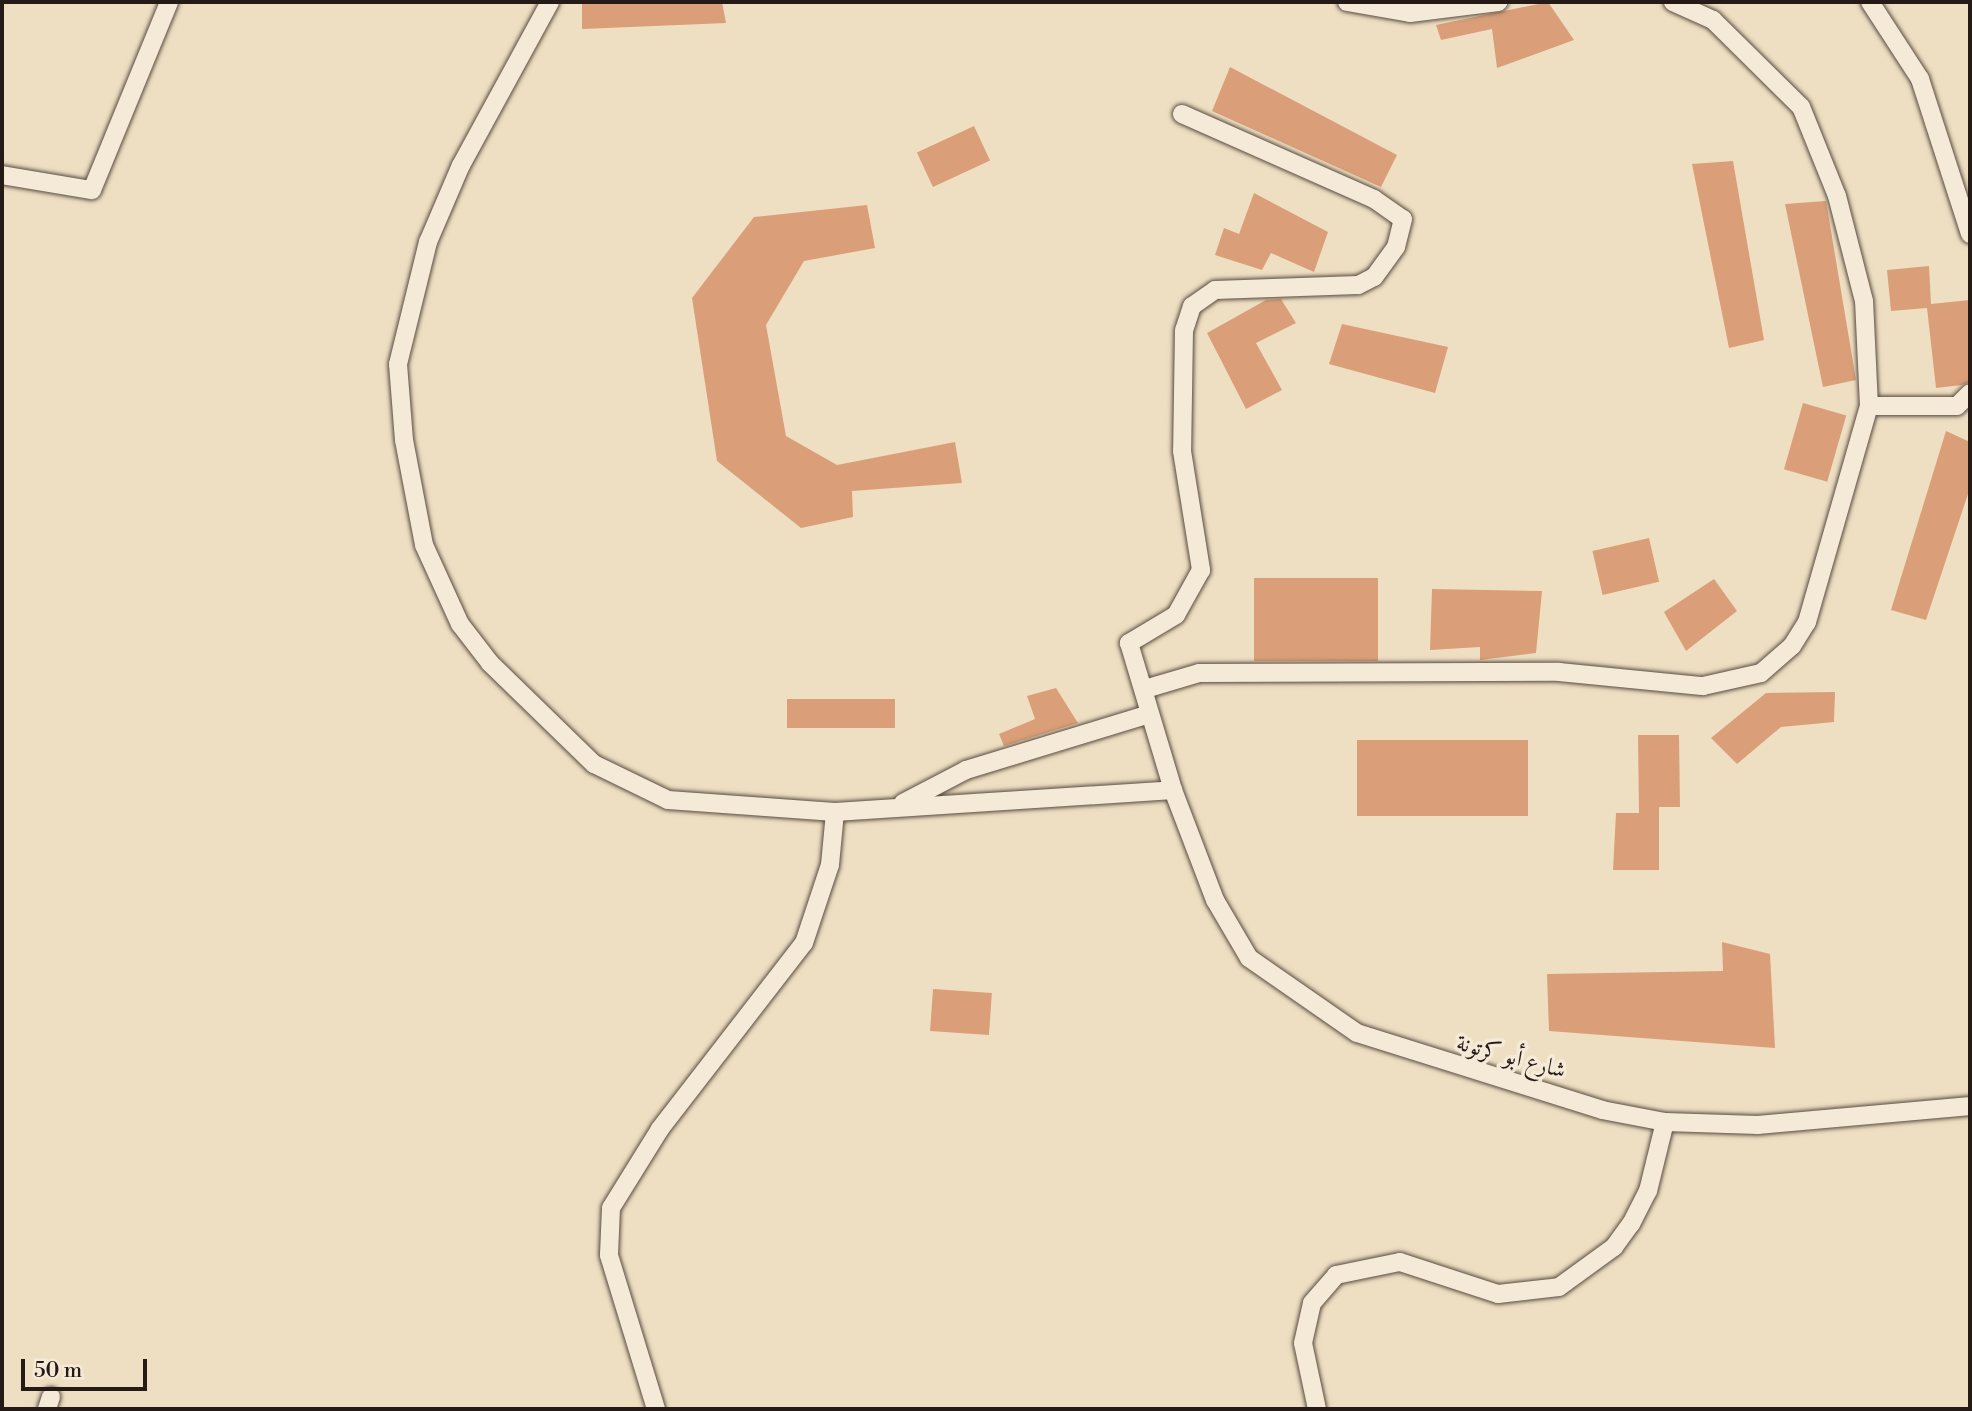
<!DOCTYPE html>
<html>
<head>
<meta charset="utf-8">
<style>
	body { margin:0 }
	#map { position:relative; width:1972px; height:1411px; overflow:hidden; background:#eedfc2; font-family:"Libre Bodoni",Amiri,serif }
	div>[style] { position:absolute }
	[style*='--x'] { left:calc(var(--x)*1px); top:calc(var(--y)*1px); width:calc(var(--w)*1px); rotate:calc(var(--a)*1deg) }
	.building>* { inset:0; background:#da9f78; transform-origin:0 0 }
	.roads { filter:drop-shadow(0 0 2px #584b41) drop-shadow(0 0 2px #584b41) }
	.street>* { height:18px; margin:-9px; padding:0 9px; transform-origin:9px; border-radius:9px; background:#f4ead7 }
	span { translate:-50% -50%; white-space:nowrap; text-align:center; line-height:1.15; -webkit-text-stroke:7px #f4ead7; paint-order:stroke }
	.street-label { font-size:23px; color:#261a16 }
	.frame { position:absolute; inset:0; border:4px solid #261a16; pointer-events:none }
	.scale { position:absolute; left:21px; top:1359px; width:126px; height:32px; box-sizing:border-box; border:4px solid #261a16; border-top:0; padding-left:9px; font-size:21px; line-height:24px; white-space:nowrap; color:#261a16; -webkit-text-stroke:5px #f4ead7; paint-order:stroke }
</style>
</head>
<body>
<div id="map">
	<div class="building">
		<div style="clip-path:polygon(582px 2px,722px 2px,726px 23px,582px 29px)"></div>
		<div style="clip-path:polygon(1548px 2px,1574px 40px,1497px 68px,1492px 29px,1441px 40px,1436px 25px)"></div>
		<div style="clip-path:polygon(1230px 67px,1397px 155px,1381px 187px,1212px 111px)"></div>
		<div style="left:974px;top:126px;width:38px;height:63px;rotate:65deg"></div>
		<div style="clip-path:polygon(1733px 161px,1764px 340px,1729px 348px,1692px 164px)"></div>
		<div style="clip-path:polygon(1254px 193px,1328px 232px,1314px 272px,1271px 253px,1262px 270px,1215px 255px,1224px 228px,1239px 234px)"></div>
		<div style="clip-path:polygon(1826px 201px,1856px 380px,1823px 387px,1785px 204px)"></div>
		<div style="clip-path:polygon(867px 205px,875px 248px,804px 261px,766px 325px,786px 436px,837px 465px,955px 442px,962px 483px,852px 491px,853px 517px,801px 528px,717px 461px,692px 298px,754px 217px)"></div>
		<div style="clip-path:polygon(1929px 266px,1931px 304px,1970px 300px,1970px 382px,1962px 385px,1936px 388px,1927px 308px,1891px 311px,1887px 270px)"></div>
		<div style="clip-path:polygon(1281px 299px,1296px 323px,1256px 343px,1282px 390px,1246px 409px,1207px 333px,1266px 300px)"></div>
		<div style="clip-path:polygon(1342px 324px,1448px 347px,1435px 393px,1329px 364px)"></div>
		<div style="left:1803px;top:403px;width:45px;height:69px;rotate:16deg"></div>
		<div style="clip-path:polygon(1946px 431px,1970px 442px,1970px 488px,1926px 620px,1891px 610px)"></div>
		<div style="left:1649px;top:538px;width:45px;height:58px;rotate:77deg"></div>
		<div style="left:1378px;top:578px;width:83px;height:124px;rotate:90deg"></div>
		<div style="clip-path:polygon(1714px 579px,1737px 611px,1686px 651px,1664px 612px)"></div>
		<div style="clip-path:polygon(1432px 589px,1542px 591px,1536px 653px,1480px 660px,1480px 647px,1430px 650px)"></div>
		<div style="clip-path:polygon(1056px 688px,1078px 723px,1004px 746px,999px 734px,1035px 719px,1027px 696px)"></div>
		<div style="clip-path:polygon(1835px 692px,1834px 722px,1781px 727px,1737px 764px,1711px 738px,1766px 693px)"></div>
		<div style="left:895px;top:699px;width:29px;height:108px;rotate:90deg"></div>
		<div style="clip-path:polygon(1638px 735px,1679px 735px,1680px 807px,1659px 807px,1659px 870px,1613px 870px,1616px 813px,1639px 813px)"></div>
		<div style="left:1357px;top:740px;width:171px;height:76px"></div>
		<div style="clip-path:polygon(1722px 942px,1770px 954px,1775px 1048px,1549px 1031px,1547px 974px,1723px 971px)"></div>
		<div style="left:933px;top:989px;width:59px;height:42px;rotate:4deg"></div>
	</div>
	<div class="roads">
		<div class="street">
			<div style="--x:550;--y:2;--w:186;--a:118.6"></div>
			<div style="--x:461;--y:165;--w:84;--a:113.2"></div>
			<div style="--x:428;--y:242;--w:126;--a:103.8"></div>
			<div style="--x:398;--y:364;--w:76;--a:85.5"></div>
			<div style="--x:404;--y:440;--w:107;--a:79.2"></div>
			<div style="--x:424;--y:545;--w:87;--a:65.5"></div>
			<div style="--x:460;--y:624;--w:49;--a:52.4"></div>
			<div style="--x:490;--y:663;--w:145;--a:44.2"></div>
			<div style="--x:594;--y:764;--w:82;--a:25.9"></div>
			<div style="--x:668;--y:800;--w:167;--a:4.1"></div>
			<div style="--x:835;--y:812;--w:339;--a:-3.7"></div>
			<div style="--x:1347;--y:2;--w:64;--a:9.9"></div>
			<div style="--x:1410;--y:13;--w:89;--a:-7.1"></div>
			<div style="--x:1870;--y:2;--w:92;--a:57"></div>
			<div style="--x:1920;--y:79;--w:163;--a:72.1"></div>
			<div style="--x:1182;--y:114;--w:210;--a:23.9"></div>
			<div style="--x:1374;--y:199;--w:35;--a:35"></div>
			<div style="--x:1403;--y:219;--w:29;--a:104"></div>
			<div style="--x:1396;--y:247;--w:37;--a:126"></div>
			<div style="--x:1374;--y:277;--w:18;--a:153"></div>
			<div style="--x:1358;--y:285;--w:143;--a:178"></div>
			<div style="--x:1215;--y:290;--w:28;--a:145"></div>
			<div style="--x:1192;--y:306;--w:25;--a:108"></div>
			<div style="--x:1184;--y:330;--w:121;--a:90.9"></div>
			<div style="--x:1182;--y:451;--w:121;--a:80.9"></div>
			<div style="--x:1201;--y:570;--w:51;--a:119.1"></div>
			<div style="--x:1176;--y:615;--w:55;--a:149.2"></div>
			<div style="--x:1129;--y:643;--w:153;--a:73.3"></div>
			<div style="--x:1173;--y:790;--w:118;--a:69.1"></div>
			<div style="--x:1215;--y:900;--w:67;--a:59.6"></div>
			<div style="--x:1249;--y:958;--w:131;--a:34.8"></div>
			<div style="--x:1357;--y:1033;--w:257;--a:17.4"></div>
			<div style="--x:1602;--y:1110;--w:64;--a:10.8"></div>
			<div style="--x:1665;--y:1122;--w:93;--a:1.8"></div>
			<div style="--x:1758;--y:1125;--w:213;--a:-5.1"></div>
			<div style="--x:2;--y:175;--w:91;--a:9.5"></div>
			<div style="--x:92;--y:190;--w:203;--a:-67.7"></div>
			<div style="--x:1869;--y:406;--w:88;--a:0"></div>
			<div style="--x:1957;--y:406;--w:18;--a:-45"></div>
			<div style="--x:1145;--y:689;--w:56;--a:-16.5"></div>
			<div style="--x:1199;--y:673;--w:360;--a:-0.2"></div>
			<div style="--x:1559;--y:672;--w:145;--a:5.6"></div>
			<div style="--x:1703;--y:686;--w:59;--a:-12.6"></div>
			<div style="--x:1761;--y:673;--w:41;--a:-41.1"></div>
			<div style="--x:1792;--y:646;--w:28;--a:-58"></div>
			<div style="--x:1807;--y:622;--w:225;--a:-74"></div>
			<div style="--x:1869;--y:406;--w:105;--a:-92.7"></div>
			<div style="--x:1864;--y:301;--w:108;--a:-104.4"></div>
			<div style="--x:1837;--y:196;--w:96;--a:-112"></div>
			<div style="--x:1801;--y:107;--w:124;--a:-135.3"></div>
			<div style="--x:1713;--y:20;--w:44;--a:-155.8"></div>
			<div style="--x:903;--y:803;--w:71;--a:-27.6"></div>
			<div style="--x:966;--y:770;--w:191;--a:-17"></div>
			<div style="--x:47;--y:1409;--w:13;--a:-72"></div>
			<div style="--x:656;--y:1409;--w:161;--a:-107"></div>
			<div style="--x:609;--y:1255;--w:47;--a:-87.6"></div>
			<div style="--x:611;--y:1208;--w:93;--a:-58.2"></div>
			<div style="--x:660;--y:1129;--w:235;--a:-52.3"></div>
			<div style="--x:804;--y:943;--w:82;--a:-71.6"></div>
			<div style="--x:830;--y:865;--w:53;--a:-84.6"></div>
			<div style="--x:1317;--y:1409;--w:67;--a:-102"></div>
			<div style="--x:1303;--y:1343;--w:41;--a:-77.3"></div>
			<div style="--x:1312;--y:1303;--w:37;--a:-49"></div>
			<div style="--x:1336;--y:1275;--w:65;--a:-11.5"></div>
			<div style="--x:1400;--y:1262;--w:103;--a:18.1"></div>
			<div style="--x:1498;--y:1294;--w:61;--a:-6.5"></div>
			<div style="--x:1559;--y:1287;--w:68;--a:-36"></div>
			<div style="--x:1614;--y:1247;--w:29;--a:-54"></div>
			<div style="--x:1631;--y:1224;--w:37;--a:-63"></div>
			<div style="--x:1648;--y:1191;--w:71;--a:-76.2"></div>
		</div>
	</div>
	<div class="street-label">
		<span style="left:1511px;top:1057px;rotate:15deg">شارع أبو كرتونة</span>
	</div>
	<div class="frame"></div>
	<div class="scale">50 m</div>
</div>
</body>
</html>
